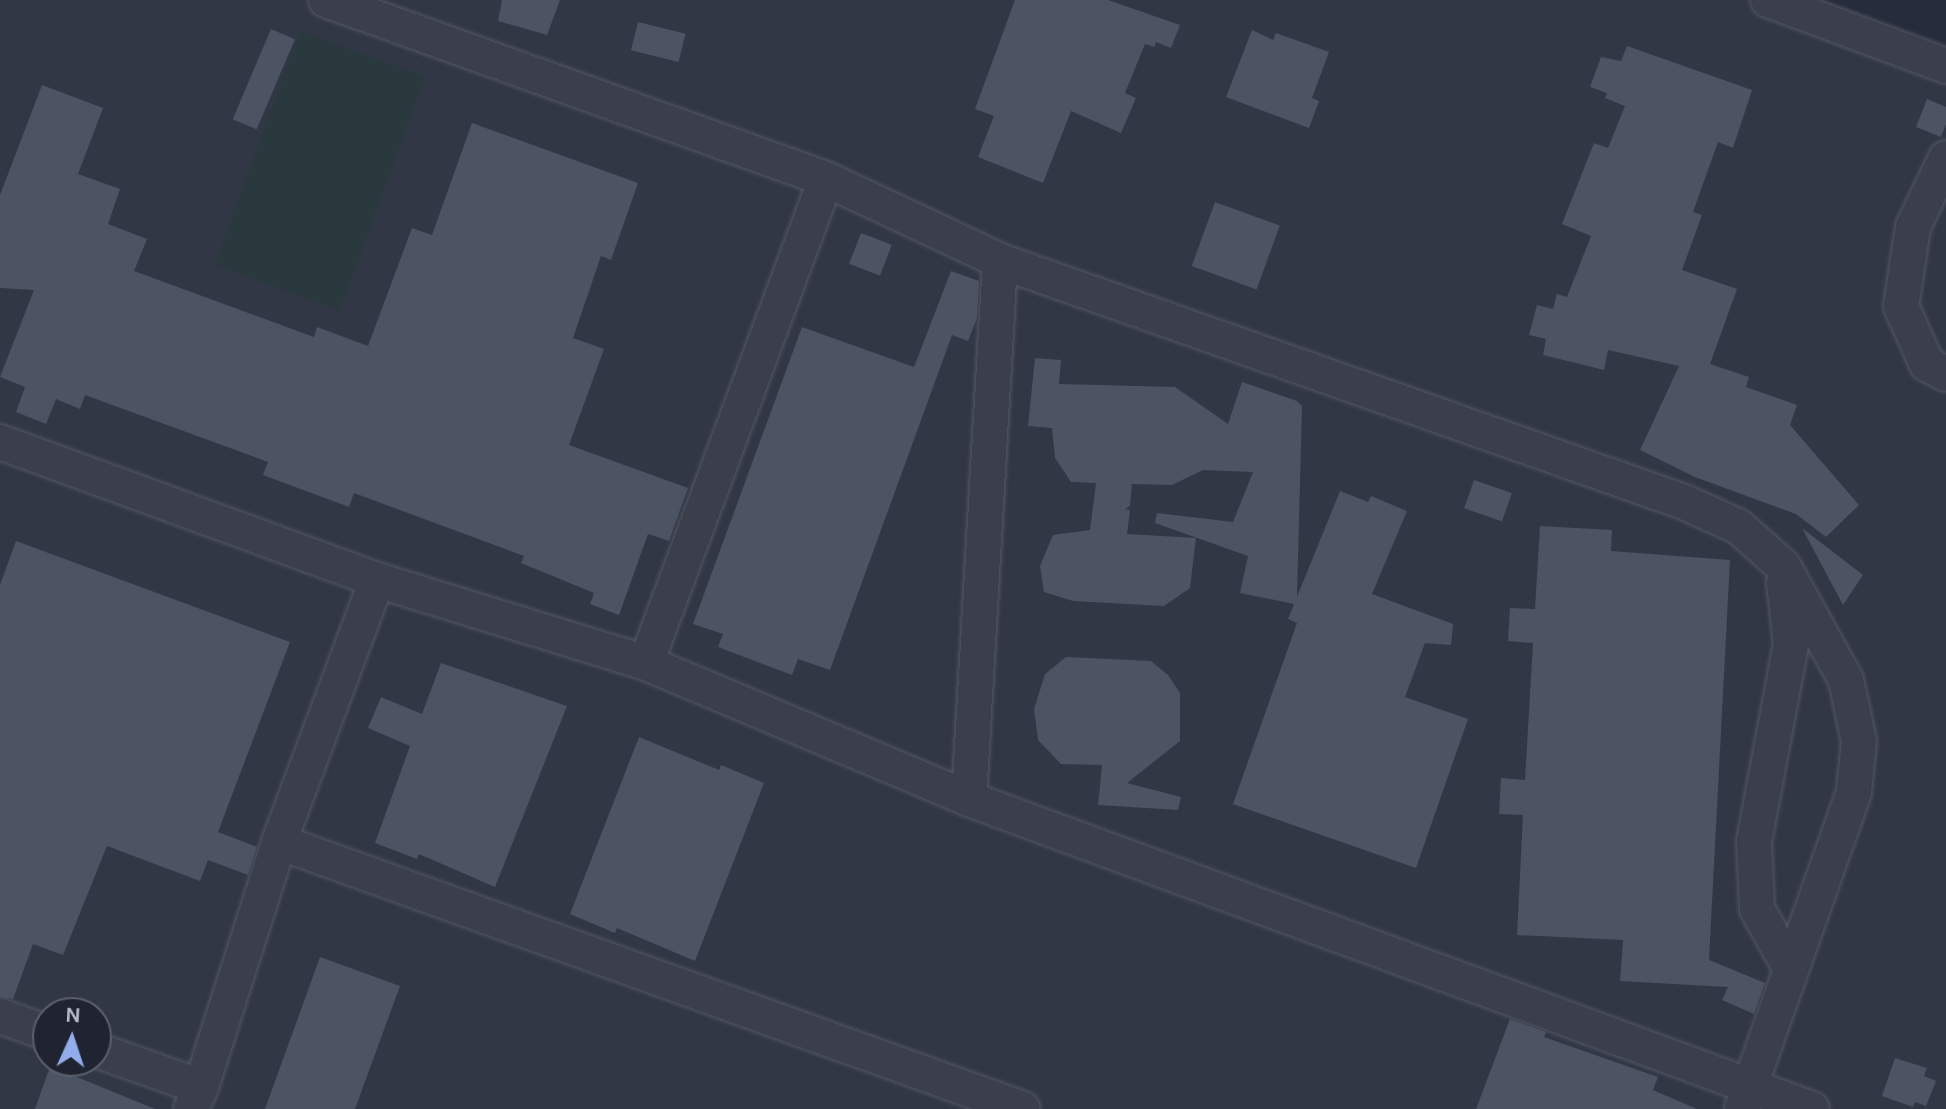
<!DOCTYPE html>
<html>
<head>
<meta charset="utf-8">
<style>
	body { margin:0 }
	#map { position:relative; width:1946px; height:1109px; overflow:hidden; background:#262c3b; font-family:Karla,sans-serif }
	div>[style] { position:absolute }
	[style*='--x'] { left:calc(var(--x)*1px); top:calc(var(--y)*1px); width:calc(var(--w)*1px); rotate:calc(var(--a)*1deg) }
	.airport>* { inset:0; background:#313745 }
	.green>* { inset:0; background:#29393d; transform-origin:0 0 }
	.building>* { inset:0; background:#4c5363; transform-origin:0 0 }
	.roads { filter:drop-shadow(0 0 2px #525763) drop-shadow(0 0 2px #525763) }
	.minor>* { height:34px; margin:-17px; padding:0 17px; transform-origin:17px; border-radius:17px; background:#3a3f4b }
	span { translate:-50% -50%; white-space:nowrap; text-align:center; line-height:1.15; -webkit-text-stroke:7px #1f2430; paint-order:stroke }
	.north { position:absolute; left:32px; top:997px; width:80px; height:80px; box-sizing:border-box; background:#1f2430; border:2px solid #5b606c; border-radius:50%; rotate:3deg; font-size:22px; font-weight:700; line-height:32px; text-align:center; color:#b5bac6 }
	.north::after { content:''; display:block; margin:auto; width:28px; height:36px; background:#93aced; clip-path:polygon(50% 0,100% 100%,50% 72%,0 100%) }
</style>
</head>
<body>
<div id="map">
	<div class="airport">
		<div style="clip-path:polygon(evenodd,0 0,1812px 0,1946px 49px,1946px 1109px,0 1109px,0 0,48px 1013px,96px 1013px,96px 1061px,48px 1061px,48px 1013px)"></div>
	</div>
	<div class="green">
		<div style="left:300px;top:31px;width:133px;height:249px;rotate:20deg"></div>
	</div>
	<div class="building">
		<div style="clip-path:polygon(502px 0,560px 0,547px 35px,498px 21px)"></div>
		<div style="clip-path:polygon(1015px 0,1108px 0,1180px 25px,1171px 48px,1156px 42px,1154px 47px,1145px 44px,1125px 93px,1136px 98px,1121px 133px,1071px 111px,1043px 183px,978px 157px,994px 116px,975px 109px)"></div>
		<div style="left:638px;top:22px;width:49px;height:29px;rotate:14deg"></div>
		<div style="left:271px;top:29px;width:26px;height:98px;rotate:23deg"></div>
		<div style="clip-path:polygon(1252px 30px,1273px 40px,1276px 33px,1329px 52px,1312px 98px,1319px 101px,1309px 128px,1226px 97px)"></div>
		<div style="clip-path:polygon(1627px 46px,1752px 90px,1733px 148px,1718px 142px,1693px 212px,1702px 215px,1682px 270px,1737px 289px,1710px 364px,1749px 377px,1746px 387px,1797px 405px,1790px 425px,1859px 505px,1826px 537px,1796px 514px,1695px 477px,1640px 450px,1679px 366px,1608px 350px,1604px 370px,1543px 355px,1546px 339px,1529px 335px,1537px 305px,1553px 309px,1557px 294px,1567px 297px,1591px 236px,1562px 224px,1594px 143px,1608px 148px,1625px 106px,1605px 98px,1607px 93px,1590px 87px,1601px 57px,1621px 61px)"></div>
		<div style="clip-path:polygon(42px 85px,103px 108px,78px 174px,120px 189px,108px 224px,147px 239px,134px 271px,314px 337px,317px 327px,368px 346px,412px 228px,432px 235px,472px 123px,638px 183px,611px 260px,601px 256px,573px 338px,604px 349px,569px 445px,688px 488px,669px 541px,648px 534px,619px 615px,590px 604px,594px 593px,521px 563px,524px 556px,354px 493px,349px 507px,263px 475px,268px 462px,85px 395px,80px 409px,56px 399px,46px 424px,16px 412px,25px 387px,0 377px,34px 290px,0 288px,0 195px)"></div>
		<div style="clip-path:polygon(1927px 99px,1946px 107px,1946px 124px,1941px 137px,1916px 127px)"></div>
		<div style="left:1215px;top:202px;width:69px;height:68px;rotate:20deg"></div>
		<div style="left:861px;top:233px;width:33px;height:33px;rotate:21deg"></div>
		<div style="clip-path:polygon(951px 271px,979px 281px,977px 318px,968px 341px,952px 335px,830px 670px,798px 659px,792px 675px,718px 647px,723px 634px,693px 624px,802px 327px,914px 367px)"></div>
		<div style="clip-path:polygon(1035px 358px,1061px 360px,1059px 384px,1175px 387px,1228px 424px,1242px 382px,1297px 401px,1302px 406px,1297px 597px,1340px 491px,1368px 502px,1371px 496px,1407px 511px,1372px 594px,1453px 624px,1451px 645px,1425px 643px,1405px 697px,1468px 719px,1416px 868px,1233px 804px,1297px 623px,1288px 619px,1294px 604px,1240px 593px,1248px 556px,1155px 523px,1157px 513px,1233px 522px,1253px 472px,1203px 470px,1172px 485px,1132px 484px,1130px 506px,1125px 509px,1130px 510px,1127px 534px,1196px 538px,1190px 588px,1164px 606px,1073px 601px,1044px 592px,1040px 566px,1053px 535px,1090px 530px,1096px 483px,1071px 482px,1055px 458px,1052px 428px,1028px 426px)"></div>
		<div style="left:1474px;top:480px;width:40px;height:30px;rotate:19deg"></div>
		<div style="clip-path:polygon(1540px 526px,1612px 530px,1611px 551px,1730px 560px,1709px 960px,1765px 983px,1754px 1014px,1722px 1000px,1728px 987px,1620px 981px,1623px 940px,1517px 935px,1523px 815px,1499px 814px,1501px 778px,1525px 780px,1533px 643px,1508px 641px,1510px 608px,1535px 609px)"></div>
		<div style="clip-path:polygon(1802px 528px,1863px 575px,1843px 605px)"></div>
		<div style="clip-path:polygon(16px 541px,290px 642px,218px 832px,257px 847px,248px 875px,208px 860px,200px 881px,107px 846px,63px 955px,33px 944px,13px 999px,0 997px,0 585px)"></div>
		<div style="clip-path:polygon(1066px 657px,1151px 661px,1168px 675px,1180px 693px,1180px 741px,1127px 783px,1181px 797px,1178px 810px,1098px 805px,1102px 765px,1061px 764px,1038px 740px,1034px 709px,1045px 674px)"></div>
		<div style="clip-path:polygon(441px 663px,567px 706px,495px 887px,419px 854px,417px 859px,375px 843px,410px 746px,368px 728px,381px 697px,422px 714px)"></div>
		<div style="clip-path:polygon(639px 737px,719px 770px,721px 765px,764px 783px,695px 961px,617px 928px,615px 933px,570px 914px)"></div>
		<div style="clip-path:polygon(320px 957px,400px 986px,355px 1109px,265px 1109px)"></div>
		<div style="clip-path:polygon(1510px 1019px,1546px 1032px,1544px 1037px,1658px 1077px,1653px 1090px,1697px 1109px,1476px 1109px)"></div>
		<div style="clip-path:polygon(1895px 1058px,1927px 1068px,1924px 1076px,1936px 1081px,1926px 1106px,1915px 1102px,1913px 1107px,1882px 1096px)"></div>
		<div style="clip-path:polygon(52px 1061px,77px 1061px,72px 1075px,155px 1109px,35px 1109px)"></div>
	</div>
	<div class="roads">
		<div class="minor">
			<div style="--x:326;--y:0;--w:531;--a:19.7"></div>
			<div style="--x:826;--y:179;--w:192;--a:25.2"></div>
			<div style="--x:1000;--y:261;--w:725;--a:19.41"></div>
			<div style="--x:1684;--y:502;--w:60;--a:24.4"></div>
			<div style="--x:1739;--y:527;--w:59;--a:41.6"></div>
			<div style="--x:1783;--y:566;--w:130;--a:61.1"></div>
			<div style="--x:1846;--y:680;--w:62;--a:78"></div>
			<div style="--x:1859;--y:741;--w:51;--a:95.6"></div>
			<div style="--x:1854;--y:792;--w:336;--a:109.5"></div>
			<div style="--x:1768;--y:0;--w:190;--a:20.3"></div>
			<div style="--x:1946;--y:158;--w:76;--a:115.6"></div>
			<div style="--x:1913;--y:227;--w:80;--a:98.6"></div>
			<div style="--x:1901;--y:306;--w:64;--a:65.9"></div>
			<div style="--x:1927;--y:364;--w:21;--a:28"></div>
			<div style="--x:0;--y:442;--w:401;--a:20.1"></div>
			<div style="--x:377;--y:580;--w:282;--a:17.1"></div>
			<div style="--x:646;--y:663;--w:350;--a:22.8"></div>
			<div style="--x:969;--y:799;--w:898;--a:20.19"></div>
			<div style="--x:1784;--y:582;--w:62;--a:83.6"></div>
			<div style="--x:1791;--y:644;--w:201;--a:100.6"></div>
			<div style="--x:1754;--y:842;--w:67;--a:87.4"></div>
			<div style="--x:1757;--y:909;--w:69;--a:60.5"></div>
			<div style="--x:646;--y:663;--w:516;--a:-69.6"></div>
			<div style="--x:969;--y:799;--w:539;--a:-86.7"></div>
			<div style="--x:279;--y:842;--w:790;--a:19.74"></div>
			<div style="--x:0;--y:1016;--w:51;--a:19.5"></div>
			<div style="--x:96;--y:1050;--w:111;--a:19.4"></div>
			<div style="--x:191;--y:1109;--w:24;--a:-66"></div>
			<div style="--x:201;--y:1087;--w:257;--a:-72.3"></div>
			<div style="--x:279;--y:842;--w:280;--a:-69.5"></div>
		</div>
	</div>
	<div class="north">N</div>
</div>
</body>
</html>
